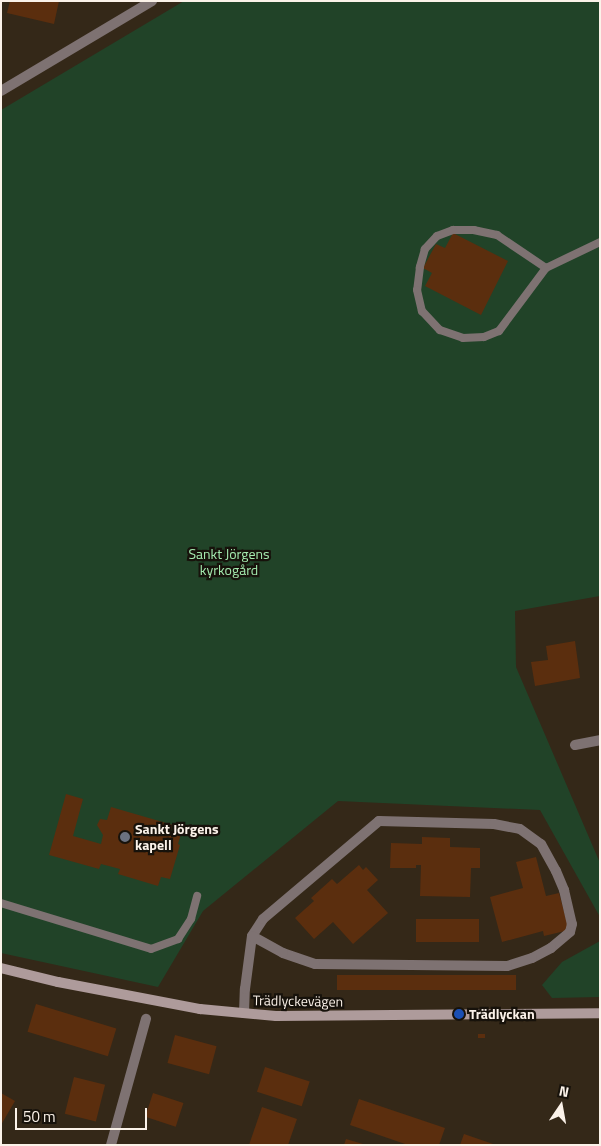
<!DOCTYPE html>
<html>
<head>
<meta charset="utf-8">
<style>
	body { margin:0 }
	#map { position:relative; width:601px; height:1146px; overflow:hidden; background:#342818; font-family:"Titillium Web",sans-serif }
	div>[style] { position:absolute }
	[style*='--x'] { left:calc(var(--x)*1px); top:calc(var(--y)*1px); width:calc(var(--w)*1px); rotate:calc(var(--a)*1deg) }
	.green>* { inset:0; background:#214328 }
	.building>* { inset:0; background:#5b2e0e; transform-origin:0 0 }
	.lane>* { height:8px; margin:-4px; padding:0 4px; transform-origin:4px; border-radius:4px; background:#7e7272 }
	.street>* { height:10px; margin:-5px; padding:0 5px; transform-origin:5px; border-radius:5px; background:#7e7272 }
	.secondary>* { height:10px; margin:-5px; padding:0 5px; transform-origin:5px; border-radius:5px; background:#ae9b9b }
	.dots>* { width:14px; height:14px; translate:-50% -50%; box-sizing:border-box; border:2px solid #17120b; border-radius:50% }
	span { translate:-50% -50%; white-space:nowrap; text-align:center; line-height:1.15; -webkit-text-stroke:4.5px #17120b; paint-order:stroke }
	.park-label { font-size:14px; color:#a4ebaf }
	.poi-label { font-size:14px; color:#fbf2e9; font-weight:700 }
	.left { translate:0 -50%; text-align:left }
	.street-label { font-size:14px; color:#fbf2e9 }
	.frame { position:absolute; inset:0; border:2px solid #fbf2e9; pointer-events:none }
	.north { position:absolute; left:536px; top:1081px; width:50px; height:50px; -webkit-text-stroke:4px #17120b; paint-order:stroke; rotate:12deg; font-size:14px; font-weight:700; line-height:20px; text-align:center; color:#fbf2e9 }
	.north::after { content:''; display:block; margin:auto; width:18px; height:22px; background:#fbf2e9; clip-path:polygon(50% 0,100% 100%,50% 72%,0 100%) }
	.scale { position:absolute; left:15px; top:1108px; width:132px; height:22px; box-sizing:border-box; border:2px solid #fbf2e9; border-top:0; padding-left:6px; font-size:15px; line-height:18px; white-space:nowrap; color:#fbf2e9; -webkit-text-stroke:4px #17120b; paint-order:stroke }
</style>
</head>
<body>
<div id="map">
	<div class="green">
		<div style="clip-path:polygon(184px 1px,600px 1px,600px 596px,515px 611px,516px 667px,600px 863px,600px 917px,540px 810px,338px 801px,203px 911px,158px 987px,1px 953px,1px 110px)"></div>
		<div style="clip-path:polygon(600px 941px,600px 997px,552px 998px,542px 985px,562px 962px)"></div>
	</div>
	<div class="building">
		<div style="clip-path:polygon(10px 1px,59px 1px,54px 24px,7px 13px)"></div>
		<div style="clip-path:polygon(453px 233px,508px 261px,481px 315px,425px 286px,432px 273px,423px 268px,436px 244px,445px 248px)"></div>
		<div style="clip-path:polygon(575px 641px,580px 678px,535px 686px,531px 662px,548px 660px,546px 646px)"></div>
		<div style="clip-path:polygon(66px 794px,83px 799px,73px 836px,101px 844px,103px 835px,97px 825px,100px 819px,107px 820px,111px 807px,173px 825px,171px 831px,181px 834px,178px 844px,180px 845px,170px 879px,161px 877px,158px 886px,118px 874px,120px 869px,101px 864px,99px 869px,49px 855px)"></div>
		<div style="clip-path:polygon(422px 837px,450px 838px,450px 847px,480px 848px,480px 868px,471px 868px,470px 897px,420px 896px,421px 865px,416px 865px,416px 868px,390px 868px,391px 843px,422px 844px)"></div>
		<div style="clip-path:polygon(536px 857px,546px 896px,559px 893px,569px 930px,544px 936px,543px 931px,502px 942px,490px 897px,523px 888px,516px 862px)"></div>
		<div style="clip-path:polygon(359px 865px,363px 870px,366px 867px,378px 880px,367px 890px,388px 913px,353px 944px,333px 922px,314px 939px,295px 918px,314px 901px,311px 898px,332px 879px,337px 884px)"></div>
		<div style="left:416px;top:919px;width:63px;height:23px"></div>
		<div style="left:516px;top:975px;width:15px;height:179px;rotate:90deg"></div>
		<div style="left:36px;top:1004px;width:84px;height:29px;rotate:17deg"></div>
		<div style="left:478px;top:1034px;width:7px;height:4px"></div>
		<div style="left:175px;top:1035px;width:43px;height:29px;rotate:15deg"></div>
		<div style="left:265px;top:1067px;width:47px;height:26px;rotate:18deg"></div>
		<div style="left:74px;top:1077px;width:32px;height:38px;rotate:14deg"></div>
		<div style="clip-path:polygon(1px 1093px,15px 1101px,1px 1125px)"></div>
		<div style="left:153px;top:1093px;width:32px;height:25px;rotate:18deg"></div>
		<div style="clip-path:polygon(359px 1099px,445px 1128px,439px 1145px,408px 1145px,350px 1125px)"></div>
		<div style="clip-path:polygon(262px 1107px,297px 1119px,288px 1145px,249px 1145px)"></div>
		<div style="clip-path:polygon(464px 1134px,493px 1144px,493px 1145px,460px 1145px)"></div>
		<div style="clip-path:polygon(346px 1139px,363px 1144px,362px 1145px,344px 1145px)"></div>
	</div>
	<div class="lane">
		<div style="--x:546;--y:268;--w:59;--a:-146"></div>
		<div style="--x:497;--y:235;--w:24;--a:-168"></div>
		<div style="--x:474;--y:230;--w:21;--a:180"></div>
		<div style="--x:453;--y:230;--w:17;--a:159"></div>
		<div style="--x:437;--y:236;--w:18;--a:133"></div>
		<div style="--x:425;--y:249;--w:19;--a:106"></div>
		<div style="--x:420;--y:267;--w:23;--a:97"></div>
		<div style="--x:417;--y:290;--w:22;--a:77"></div>
		<div style="--x:422;--y:311;--w:26;--a:47"></div>
		<div style="--x:440;--y:330;--w:24;--a:19"></div>
		<div style="--x:463;--y:338;--w:21;--a:-3"></div>
		<div style="--x:484;--y:337;--w:16;--a:-22"></div>
		<div style="--x:499;--y:331;--w:79;--a:-53.3"></div>
		<div style="--x:546;--y:268;--w:60;--a:-25.7"></div>
		<div style="--x:1;--y:903;--w:157;--a:17"></div>
		<div style="--x:151;--y:949;--w:29;--a:-20"></div>
		<div style="--x:178;--y:939;--w:24;--a:-57"></div>
		<div style="--x:191;--y:919;--w:24;--a:-75"></div>
	</div>
	<div class="street">
		<div style="--x:1;--y:91;--w:176;--a:-30.8"></div>
		<div style="--x:575;--y:745;--w:25;--a:-11"></div>
		<div style="--x:244;--y:1013;--w:24;--a:-88"></div>
		<div style="--x:245;--y:989;--w:53;--a:-82.5"></div>
		<div style="--x:252;--y:936;--w:20;--a:-57"></div>
		<div style="--x:263;--y:919;--w:152;--a:-40.2"></div>
		<div style="--x:379;--y:821;--w:115;--a:1.5"></div>
		<div style="--x:494;--y:824;--w:26;--a:11"></div>
		<div style="--x:520;--y:829;--w:26;--a:36"></div>
		<div style="--x:541;--y:844;--w:31;--a:61"></div>
		<div style="--x:556;--y:871;--w:21;--a:67"></div>
		<div style="--x:564;--y:890;--w:35;--a:77"></div>
		<div style="--x:572;--y:924;--w:8;--a:104"></div>
		<div style="--x:570;--y:932;--w:25;--a:140"></div>
		<div style="--x:551;--y:948;--w:21;--a:152"></div>
		<div style="--x:532;--y:958;--w:26;--a:162"></div>
		<div style="--x:507;--y:966;--w:192;--a:-179.4"></div>
		<div style="--x:315;--y:964;--w:34;--a:-161"></div>
		<div style="--x:283;--y:953;--w:35;--a:-151"></div>
		<div style="--x:111;--y:1145;--w:131;--a:-74.5"></div>
	</div>
	<div class="secondary">
		<div style="--x:1;--y:968;--w:59;--a:13.8"></div>
		<div style="--x:58;--y:982;--w:145;--a:10.8"></div>
		<div style="--x:200;--y:1009;--w:76;--a:5.3"></div>
		<div style="--x:276;--y:1016;--w:324;--a:-0.5"></div>
	</div>
	<div class="dots">
		<div style="left:125px;top:837px;background:#6b7280"></div>
		<div style="left:459px;top:1014px;background:#1a4fb4"></div>
	</div>
	<div class="park-label">
		<span style="left:229px;top:562px">Sankt Jörgens<br>kyrkogård</span>
	</div>
	<div class="poi-label">
		<span class="left" style="left:135px;top:837px">Sankt Jörgens<br>kapell</span>
		<span class="left" style="left:469px;top:1014px">Trädlyckan</span>
	</div>
	<div class="street-label">
		<span style="left:298px;top:1001px;rotate:1deg">Trädlyckevägen</span>
	</div>
	<div class="frame"></div>
	<div class="north">N</div>
	<div class="scale">50 m</div>
</div>
</body>
</html>
